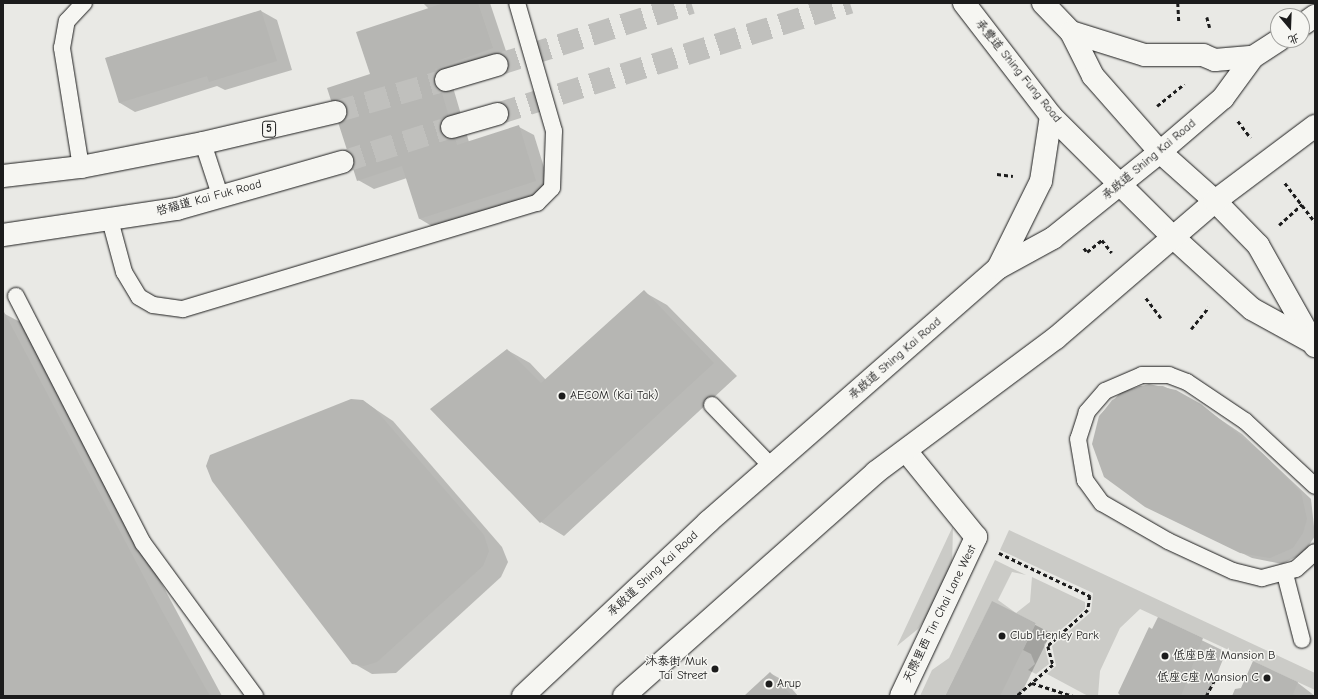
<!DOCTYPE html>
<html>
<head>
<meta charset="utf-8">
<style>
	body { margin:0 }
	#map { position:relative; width:1318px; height:699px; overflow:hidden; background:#e9e9e5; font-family:"Comic Neue","LXGW WenKai TC",sans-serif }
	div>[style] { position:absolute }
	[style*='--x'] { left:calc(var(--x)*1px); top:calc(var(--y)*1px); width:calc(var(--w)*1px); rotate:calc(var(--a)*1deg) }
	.green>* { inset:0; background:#cbcbc7 }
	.shadow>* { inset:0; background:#0003 }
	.building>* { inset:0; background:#b6b6b3 }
	.highway-tunnel>* { height:22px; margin-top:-11px; transform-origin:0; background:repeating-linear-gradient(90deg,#c0c0bd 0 22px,transparent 0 33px) }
	.path>* { height:2.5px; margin-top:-1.25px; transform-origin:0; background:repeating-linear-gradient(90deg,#1c1c1c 0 4px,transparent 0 7px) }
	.roads { filter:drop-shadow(0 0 1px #1c1c1c) drop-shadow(0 0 1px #1c1c1c) }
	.lane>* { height:16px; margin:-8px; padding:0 8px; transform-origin:8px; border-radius:8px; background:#f6f6f2 }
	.street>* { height:22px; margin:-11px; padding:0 11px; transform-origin:11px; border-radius:11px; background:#f6f6f2 }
	.secondary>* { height:22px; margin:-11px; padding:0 11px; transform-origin:11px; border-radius:11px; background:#f6f6f2 }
	.highway>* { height:22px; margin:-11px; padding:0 11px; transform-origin:11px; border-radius:11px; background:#f6f6f2 }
	.dots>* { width:11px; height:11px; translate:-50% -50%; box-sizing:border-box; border:2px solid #f6f6f2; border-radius:50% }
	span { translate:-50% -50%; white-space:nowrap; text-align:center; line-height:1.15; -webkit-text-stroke:3px #f6f6f2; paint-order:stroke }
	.shield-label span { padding:1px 3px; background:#f6f6f2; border:1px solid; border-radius:3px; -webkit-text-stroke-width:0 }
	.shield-label { font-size:11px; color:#1c1c1c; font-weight:700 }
	.street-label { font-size:12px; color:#1c1c1c }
	.poi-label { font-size:12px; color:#1c1c1c }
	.left { translate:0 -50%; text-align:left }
	.right { translate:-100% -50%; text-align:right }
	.frame { position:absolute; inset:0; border:4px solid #1c1c1c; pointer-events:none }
	.north { position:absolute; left:1270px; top:8px; width:40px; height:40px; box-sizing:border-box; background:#f6f6f2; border:1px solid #9f9f9c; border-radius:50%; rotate:161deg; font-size:11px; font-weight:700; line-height:16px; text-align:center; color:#1c1c1c }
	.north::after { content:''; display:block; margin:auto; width:14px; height:18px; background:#1c1c1c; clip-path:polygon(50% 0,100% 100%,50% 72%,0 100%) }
</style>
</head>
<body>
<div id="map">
	<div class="green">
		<div style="clip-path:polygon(953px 526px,952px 568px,929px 613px,918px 629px,897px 646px)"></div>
		<div style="clip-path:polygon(1009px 530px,1315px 673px,1315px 690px,1140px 609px,1120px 628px,1100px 671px,1098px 696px,1088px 696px,1047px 674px,1056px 666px,1052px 646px,1091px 612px,1093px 593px,1000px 550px)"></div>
		<div style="clip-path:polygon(995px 560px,1026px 575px,1012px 572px,998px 600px,1016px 613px,1030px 602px,1032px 577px,1085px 602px,1085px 609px,1044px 644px,1049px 664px,1036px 674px,1028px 670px,1035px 664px,1031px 654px,1023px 650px,1036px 623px,992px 602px,945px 696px,920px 696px,932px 670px,949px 658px)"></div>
	</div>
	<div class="shadow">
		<div style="clip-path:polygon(423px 3px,490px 3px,508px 57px,450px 77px,469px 142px,519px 127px,534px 135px,551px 190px,435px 228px,420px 219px,407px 178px,374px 189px,358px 180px,371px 74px,429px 9px)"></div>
		<div style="clip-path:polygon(261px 11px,277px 20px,292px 70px,225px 90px,217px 86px,135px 112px,120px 103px,106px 58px)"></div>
		<div style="clip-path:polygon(644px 292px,667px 305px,737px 376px,564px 536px,541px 522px,432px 410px,507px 350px,530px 363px,546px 380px)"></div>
		<div style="clip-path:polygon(3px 313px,22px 323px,222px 696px,3px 696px)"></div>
		<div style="clip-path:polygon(1140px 386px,1163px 386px,1187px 397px,1242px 434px,1311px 499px,1315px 536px,1304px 553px,1282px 564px,1252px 558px,1157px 512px,1100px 416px,1112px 400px)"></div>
		<div style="clip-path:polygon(363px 401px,393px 421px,502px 547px,508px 562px,501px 577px,396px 673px,372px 674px,353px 663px)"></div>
		<div style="clip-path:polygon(992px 603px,1051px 633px,1020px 696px,946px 696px)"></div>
		<div style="clip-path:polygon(1158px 619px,1226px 652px,1208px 696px,1122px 696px)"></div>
		<div style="clip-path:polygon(1254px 663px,1298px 683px,1315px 696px,1234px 696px,1241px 689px)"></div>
		<div style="clip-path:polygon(770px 673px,786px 682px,798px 696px,745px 696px)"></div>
	</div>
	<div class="building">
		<div style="clip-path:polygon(444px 3px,478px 3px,493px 48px,435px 69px,457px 145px,519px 125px,536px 181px,419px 219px,402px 166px,357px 181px,327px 88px,370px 74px,356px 32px)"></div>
		<div style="clip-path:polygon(261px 10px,277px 61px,209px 82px,207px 76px,119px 103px,105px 58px)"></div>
		<div style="clip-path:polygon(644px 290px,714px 363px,540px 523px,430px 409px,507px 349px,541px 383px)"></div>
		<div style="clip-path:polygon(3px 310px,162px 611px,210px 696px,3px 696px)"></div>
		<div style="clip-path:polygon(1149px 384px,1176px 390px,1201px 404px,1262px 453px,1301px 492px,1307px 519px,1303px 533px,1293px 548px,1270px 558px,1240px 553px,1145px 507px,1104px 477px,1092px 444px,1099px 416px,1121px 392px)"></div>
		<div style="clip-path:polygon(351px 399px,363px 400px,375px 409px,484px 535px,489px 551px,483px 566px,377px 662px,364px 666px,352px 664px,212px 481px,206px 466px,210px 455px)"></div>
		<div style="clip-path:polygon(992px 601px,1036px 623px,1000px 696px,945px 696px)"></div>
		<div style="clip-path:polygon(1158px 617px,1203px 638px,1181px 696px,1121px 696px,1118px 693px,1149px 627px,1152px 629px)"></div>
		<div style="clip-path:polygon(1253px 661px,1298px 682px,1293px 694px,1297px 696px,1232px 696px,1235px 689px,1241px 688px)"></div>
		<div style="clip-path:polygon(770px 672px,792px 696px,744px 696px)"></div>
	</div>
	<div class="highway-tunnel">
		<div style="--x:497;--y:65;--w:204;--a:-17.7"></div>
		<div style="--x:335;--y:112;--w:116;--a:-16.1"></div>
		<div style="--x:497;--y:114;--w:370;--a:-17.5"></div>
		<div style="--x:342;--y:162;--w:115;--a:-17.7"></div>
	</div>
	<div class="path">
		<div style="--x:1178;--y:3;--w:20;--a:87"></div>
		<div style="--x:1207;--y:17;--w:11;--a:75"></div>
		<div style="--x:1157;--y:106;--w:35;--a:-39"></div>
		<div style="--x:1238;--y:121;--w:21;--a:53"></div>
		<div style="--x:997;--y:174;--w:16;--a:7"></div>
		<div style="--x:1285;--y:183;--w:49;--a:52.4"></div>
		<div style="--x:1279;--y:225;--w:31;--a:-42"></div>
		<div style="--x:1084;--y:248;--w:5;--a:53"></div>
		<div style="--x:1087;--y:252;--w:19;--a:-39"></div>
		<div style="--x:1102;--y:240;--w:16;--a:52"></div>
		<div style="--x:1146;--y:298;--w:25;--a:53"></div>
		<div style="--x:1191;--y:329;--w:28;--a:-51"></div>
		<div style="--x:999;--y:553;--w:101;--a:25.3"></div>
		<div style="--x:1090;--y:596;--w:14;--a:98"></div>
		<div style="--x:1088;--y:610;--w:54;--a:138"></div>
		<div style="--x:1048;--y:646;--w:20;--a:75"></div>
		<div style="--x:1053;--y:665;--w:48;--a:139.3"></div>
		<div style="--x:1032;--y:683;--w:43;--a:17.6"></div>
		<div style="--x:1206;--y:696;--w:17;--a:-62"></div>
	</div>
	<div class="roads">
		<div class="lane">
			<div style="--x:203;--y:143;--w:55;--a:71.9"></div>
			<div style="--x:81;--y:167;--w:121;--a:-99.1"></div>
			<div style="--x:62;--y:48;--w:27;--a:-80"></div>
			<div style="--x:67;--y:21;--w:25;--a:-47"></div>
			<div style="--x:110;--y:220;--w:54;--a:74.9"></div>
			<div style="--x:124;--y:272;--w:29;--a:59"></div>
			<div style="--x:139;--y:297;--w:16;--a:30"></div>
			<div style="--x:153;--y:305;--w:30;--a:8"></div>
			<div style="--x:183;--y:309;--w:370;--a:-16.7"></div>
			<div style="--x:537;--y:203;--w:21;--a:-45"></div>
			<div style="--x:552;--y:188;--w:57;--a:-88"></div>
			<div style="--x:554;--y:131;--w:133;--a:-106.1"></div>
			<div style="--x:16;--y:296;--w:278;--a:62.8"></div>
			<div style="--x:143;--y:543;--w:190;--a:53.8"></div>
			<div style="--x:712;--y:405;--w:86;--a:45.9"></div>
			<div style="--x:1315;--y:486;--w:96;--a:-137.1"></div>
			<div style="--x:1245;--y:421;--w:70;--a:-146.1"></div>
			<div style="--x:1187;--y:382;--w:19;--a:-159"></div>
			<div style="--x:1169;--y:375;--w:27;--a:180"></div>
			<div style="--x:1142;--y:375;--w:40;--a:156.6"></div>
			<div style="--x:1105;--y:391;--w:28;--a:131"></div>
			<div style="--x:1087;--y:412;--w:28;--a:108"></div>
			<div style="--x:1078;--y:439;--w:42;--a:80.3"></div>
			<div style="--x:1085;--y:480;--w:29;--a:54"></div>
			<div style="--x:1102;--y:503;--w:76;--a:29.9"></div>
			<div style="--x:1168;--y:541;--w:72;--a:24.8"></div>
			<div style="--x:1233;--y:571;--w:30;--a:14"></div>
			<div style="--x:1262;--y:578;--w:35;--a:-15"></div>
			<div style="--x:1296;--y:569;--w:25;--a:-42"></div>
			<div style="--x:1285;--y:574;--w:68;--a:75.6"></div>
		</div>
		<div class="street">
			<div style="--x:1215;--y:201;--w:62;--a:45.7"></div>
			<div style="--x:1258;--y:245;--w:116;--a:60.6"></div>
			<div style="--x:1175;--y:239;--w:104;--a:42.3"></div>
			<div style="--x:1252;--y:309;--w:68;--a:28.8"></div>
			<div style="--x:901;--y:696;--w:176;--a:-64.7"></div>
			<div style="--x:976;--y:537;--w:111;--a:-129.1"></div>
		</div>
		<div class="secondary">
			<div style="--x:964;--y:3;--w:143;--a:52.4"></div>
			<div style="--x:1051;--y:116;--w:175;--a:44.8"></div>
			<div style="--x:1043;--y:3;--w:40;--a:46"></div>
			<div style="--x:1071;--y:32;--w:49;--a:63.4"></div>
			<div style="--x:1093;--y:76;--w:101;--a:48.6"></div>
			<div style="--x:1160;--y:152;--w:74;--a:41.7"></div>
			<div style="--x:1302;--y:25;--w:16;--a:-35"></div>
			<div style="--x:1071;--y:32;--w:77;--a:17.3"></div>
			<div style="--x:1145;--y:55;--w:58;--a:0"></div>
			<div style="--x:1203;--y:55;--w:13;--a:23"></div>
			<div style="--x:1215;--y:60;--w:38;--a:-5"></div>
			<div style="--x:998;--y:268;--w:97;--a:-63.7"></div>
			<div style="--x:1041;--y:181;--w:66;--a:-81.3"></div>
			<div style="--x:523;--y:696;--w:254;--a:-43.2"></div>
			<div style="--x:708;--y:522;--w:386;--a:-41.2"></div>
			<div style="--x:998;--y:268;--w:63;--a:-28.6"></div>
			<div style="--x:1053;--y:238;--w:137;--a:-38.8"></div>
			<div style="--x:1160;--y:152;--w:83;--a:-40.6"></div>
			<div style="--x:1223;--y:98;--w:51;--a:-53.8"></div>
			<div style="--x:1253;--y:57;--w:31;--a:-33"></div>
			<div style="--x:624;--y:696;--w:337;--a:-41.6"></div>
			<div style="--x:876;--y:472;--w:224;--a:-36.7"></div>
			<div style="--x:1056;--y:338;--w:210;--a:-40.7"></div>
			<div style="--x:1215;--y:201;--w:125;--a:-36.9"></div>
		</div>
		<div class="highway">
			<div style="--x:446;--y:80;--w:53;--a:-16.4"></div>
			<div style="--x:452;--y:127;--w:47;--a:-16.1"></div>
			<div style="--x:3;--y:176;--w:79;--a:-6.6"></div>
			<div style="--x:81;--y:167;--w:124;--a:-11.1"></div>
			<div style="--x:203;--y:143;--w:136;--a:-13.2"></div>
			<div style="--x:3;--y:235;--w:176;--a:-8.5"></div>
			<div style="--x:177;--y:209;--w:172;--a:-15.9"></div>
		</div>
	</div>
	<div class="dots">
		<div style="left:562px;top:396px;background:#1c1c1c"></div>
		<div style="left:1002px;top:636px;background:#1c1c1c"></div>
		<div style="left:1165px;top:656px;background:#1c1c1c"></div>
		<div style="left:715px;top:669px;background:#1c1c1c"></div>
		<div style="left:1267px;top:678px;background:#1c1c1c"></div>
		<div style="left:769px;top:684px;background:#1c1c1c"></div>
	</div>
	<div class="shield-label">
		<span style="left:269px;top:129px">5</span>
	</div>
	<div class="street-label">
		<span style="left:1018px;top:71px;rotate:51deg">承豐道 Shing Fung Road</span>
		<span style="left:1149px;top:160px;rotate:-40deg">承啟道 Shing Kai Road</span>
		<span style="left:209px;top:198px;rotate:-15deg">啓福道 Kai Fuk Road</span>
		<span style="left:895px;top:359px;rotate:-41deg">承啟道 Shing Kai Road</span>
		<span style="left:653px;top:574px;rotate:-43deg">承啟道 Shing Kai Road</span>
		<span style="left:940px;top:614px;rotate:-64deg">天際里西 Tin Chai Lane West</span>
	</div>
	<div class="poi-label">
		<span class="left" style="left:570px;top:396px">AECOM (Kai Tak)</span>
		<span class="left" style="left:1010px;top:636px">Club Henley Park</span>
		<span class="left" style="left:1173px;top:656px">低座B座 Mansion B</span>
		<span class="right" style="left:707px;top:669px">沐泰街 Muk<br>Tai Street</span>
		<span class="right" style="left:1259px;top:678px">低座C座 Mansion C</span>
		<span class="left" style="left:777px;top:684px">Arup</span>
	</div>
	<div class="frame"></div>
	<div class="north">北</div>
</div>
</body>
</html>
